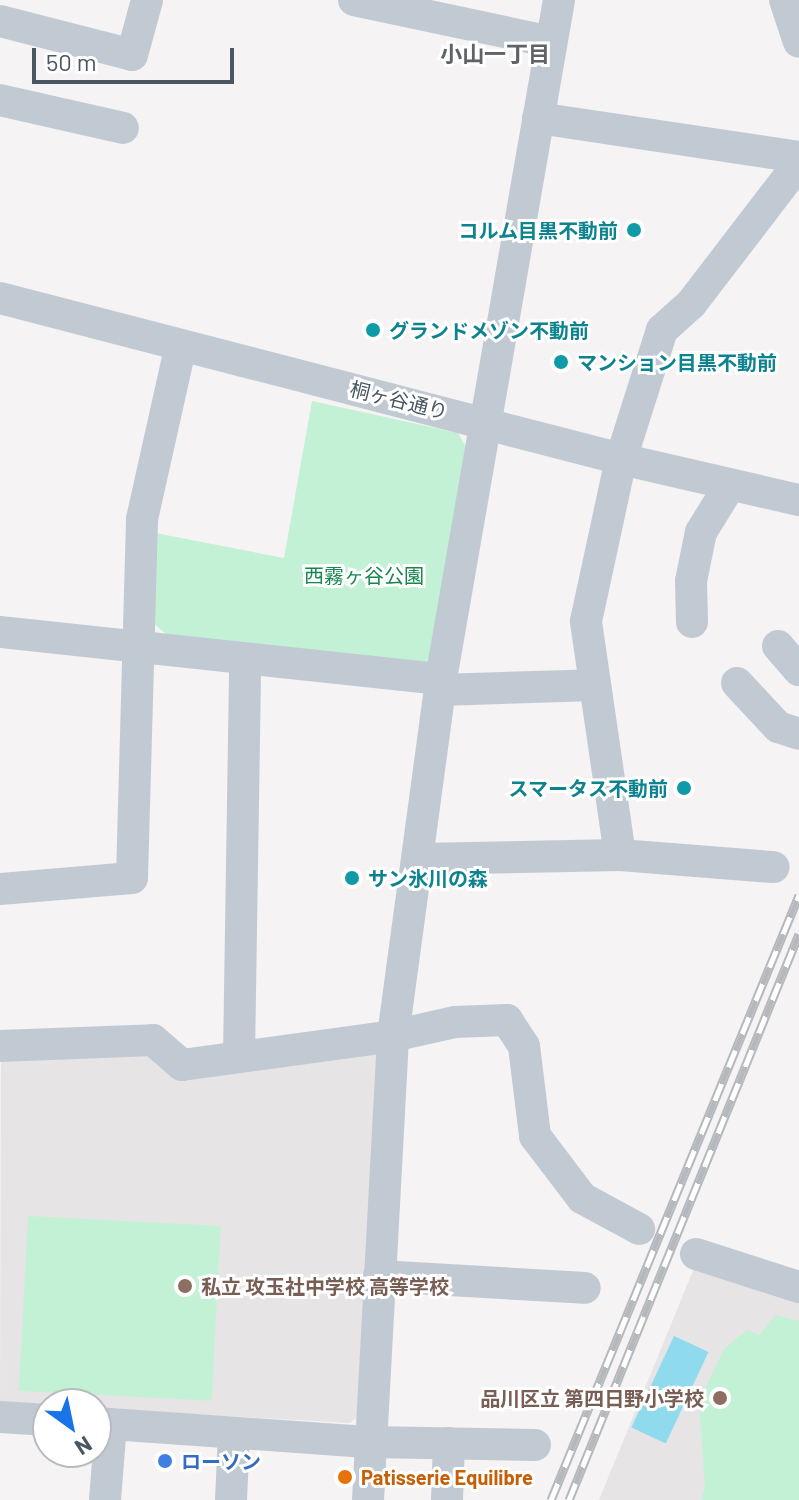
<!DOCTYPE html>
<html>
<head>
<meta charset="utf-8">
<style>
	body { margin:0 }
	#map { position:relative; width:799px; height:1500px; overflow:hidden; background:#f5f3f3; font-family:Barlow,"Noto Sans JP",sans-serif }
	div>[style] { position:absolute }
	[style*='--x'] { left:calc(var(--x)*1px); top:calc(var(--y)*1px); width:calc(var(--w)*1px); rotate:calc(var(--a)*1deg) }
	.education>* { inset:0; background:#e6e4e5 }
	.green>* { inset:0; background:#c3f1d5; transform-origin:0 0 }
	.water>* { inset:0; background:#90daee; transform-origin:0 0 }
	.minor>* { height:32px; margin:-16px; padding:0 16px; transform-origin:16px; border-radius:16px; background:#c1cad2 }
	.rail>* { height:9px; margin-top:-4.5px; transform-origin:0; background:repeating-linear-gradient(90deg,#fff 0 18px,#b5b8bd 0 36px); box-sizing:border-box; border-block:2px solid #b5b8bd }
	.dots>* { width:22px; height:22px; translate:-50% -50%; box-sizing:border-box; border:4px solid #fff; border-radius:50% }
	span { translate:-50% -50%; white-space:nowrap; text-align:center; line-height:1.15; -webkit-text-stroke:6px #fff; paint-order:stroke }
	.culture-label { font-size:20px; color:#0d838f; font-weight:700 }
	.right { translate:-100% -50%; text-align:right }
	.left { translate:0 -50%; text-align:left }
	.street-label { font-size:20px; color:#4a5661 }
	.park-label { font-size:20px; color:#17864f }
	.education-label { font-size:20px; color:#785e54; font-weight:700 }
	.shop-label { font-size:20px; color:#366cbe; font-weight:700 }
	.food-label { font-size:20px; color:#c56008; font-weight:700 }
	.neighbourhood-label { font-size:22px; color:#5f6368; font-weight:700 }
	.north { position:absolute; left:32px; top:1388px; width:80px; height:80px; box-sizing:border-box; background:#fff; border:2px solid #b7bbc0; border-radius:50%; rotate:147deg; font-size:22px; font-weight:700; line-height:32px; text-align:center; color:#4a5661 }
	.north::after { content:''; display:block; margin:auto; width:28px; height:36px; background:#1a73e8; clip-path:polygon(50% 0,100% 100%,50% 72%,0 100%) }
	.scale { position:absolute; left:32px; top:48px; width:202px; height:36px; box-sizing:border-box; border:4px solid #4a5661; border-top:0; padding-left:10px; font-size:24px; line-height:28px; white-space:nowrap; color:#4a5661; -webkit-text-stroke:6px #fff; paint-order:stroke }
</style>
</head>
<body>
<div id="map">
	<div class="education">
		<div style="clip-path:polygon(381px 1046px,365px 1411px,350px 1423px,96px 1409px,96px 1404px,0 1404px,1px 1058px)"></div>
		<div style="clip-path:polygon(697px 1261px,799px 1296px,799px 1500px,599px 1500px)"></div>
	</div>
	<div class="green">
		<div style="clip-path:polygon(312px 401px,458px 433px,466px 447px,433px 659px,422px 667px,166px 634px,151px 621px,150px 532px,284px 558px)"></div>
		<div style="left:28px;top:1216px;width:193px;height:175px;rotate:3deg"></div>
		<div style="clip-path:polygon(776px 1315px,799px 1321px,799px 1500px,701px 1500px,705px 1487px,699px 1401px,724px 1349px,747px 1330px,759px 1335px)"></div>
	</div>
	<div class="water">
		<div style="left:674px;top:1336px;width:38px;height:101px;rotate:25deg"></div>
	</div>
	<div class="minor">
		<div style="--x:354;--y:0;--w:201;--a:12"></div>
		<div style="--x:785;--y:0;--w:44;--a:71.6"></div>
		<div style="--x:0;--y:21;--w:136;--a:14.4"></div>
		<div style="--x:132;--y:55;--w:57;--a:-74.7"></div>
		<div style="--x:0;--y:100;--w:126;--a:12.8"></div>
		<div style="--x:538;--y:118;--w:264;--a:8.5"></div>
		<div style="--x:0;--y:298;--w:642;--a:14.53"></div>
		<div style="--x:621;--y:459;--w:183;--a:13"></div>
		<div style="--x:692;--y:622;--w:41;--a:-91.4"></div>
		<div style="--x:691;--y:581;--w:50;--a:-78.5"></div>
		<div style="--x:701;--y:532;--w:55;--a:-58.3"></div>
		<div style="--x:0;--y:632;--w:443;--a:6.1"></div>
		<div style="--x:778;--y:646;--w:32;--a:49"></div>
		<div style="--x:737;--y:683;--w:60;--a:47"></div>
		<div style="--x:778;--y:727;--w:22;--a:18"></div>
		<div style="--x:440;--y:690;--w:155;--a:-1.8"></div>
		<div style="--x:620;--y:855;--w:236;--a:-98.3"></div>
		<div style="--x:586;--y:621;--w:166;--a:-77.8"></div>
		<div style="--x:621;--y:459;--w:135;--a:-72.4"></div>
		<div style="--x:662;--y:330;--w:39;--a:-42"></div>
		<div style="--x:691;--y:304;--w:178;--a:-52.5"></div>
		<div style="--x:417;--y:859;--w:203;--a:-1.1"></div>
		<div style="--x:620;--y:855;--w:154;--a:4.5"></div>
		<div style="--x:0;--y:889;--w:132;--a:-4.8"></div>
		<div style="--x:132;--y:878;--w:359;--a:-88.4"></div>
		<div style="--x:142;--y:519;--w:178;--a:-77.4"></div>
		<div style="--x:0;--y:1046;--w:153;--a:-2.2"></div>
		<div style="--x:153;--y:1040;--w:38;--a:41"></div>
		<div style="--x:182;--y:1065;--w:213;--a:-7.8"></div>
		<div style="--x:393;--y:1036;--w:64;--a:-12.7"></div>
		<div style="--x:455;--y:1022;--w:52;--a:-2.2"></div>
		<div style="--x:507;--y:1020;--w:31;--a:57"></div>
		<div style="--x:524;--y:1046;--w:91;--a:83"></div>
		<div style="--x:535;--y:1136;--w:78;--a:52.8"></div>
		<div style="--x:582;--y:1198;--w:65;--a:28.5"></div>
		<div style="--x:239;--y:1057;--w:398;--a:-89.1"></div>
		<div style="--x:696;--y:1254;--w:108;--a:17.8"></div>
		<div style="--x:379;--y:1276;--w:206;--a:3.3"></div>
		<div style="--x:0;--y:1417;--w:48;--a:3.6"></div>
		<div style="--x:96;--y:1423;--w:275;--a:4"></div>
		<div style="--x:370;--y:1442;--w:165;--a:1"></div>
		<div style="--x:105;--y:1500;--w:76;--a:-85.5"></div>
		<div style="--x:231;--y:1500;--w:67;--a:-87.4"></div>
		<div style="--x:368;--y:1500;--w:465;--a:-86.9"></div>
		<div style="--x:393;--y:1036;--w:360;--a:-82.3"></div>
		<div style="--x:441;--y:679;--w:689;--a:-80.14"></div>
		<div style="--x:447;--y:1500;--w:57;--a:-88"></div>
	</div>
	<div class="rail">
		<div style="--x:551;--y:1500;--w:654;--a:-67.71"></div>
		<div style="--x:569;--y:1500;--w:611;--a:-67.89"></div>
	</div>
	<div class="dots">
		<div style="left:634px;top:230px;background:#0f9aa8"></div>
		<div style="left:373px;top:330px;background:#0f9aa8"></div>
		<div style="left:561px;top:362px;background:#0f9aa8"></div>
		<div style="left:684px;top:788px;background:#0f9aa8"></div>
		<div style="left:352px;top:878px;background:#0f9aa8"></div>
		<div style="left:185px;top:1286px;background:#8d6e63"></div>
		<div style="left:720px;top:1398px;background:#8d6e63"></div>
		<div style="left:165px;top:1461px;background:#3f7fe0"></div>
		<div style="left:345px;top:1477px;background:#e8710a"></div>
	</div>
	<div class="culture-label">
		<span class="right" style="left:618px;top:230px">コルム目黒不動前</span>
		<span class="left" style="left:389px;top:330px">グランドメゾン不動前</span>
		<span class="left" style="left:577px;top:362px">マンション目黒不動前</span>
		<span class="right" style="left:668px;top:788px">スマータス不動前</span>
		<span class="left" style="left:368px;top:878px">サン氷川の森</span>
	</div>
	<div class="street-label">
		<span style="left:399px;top:400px;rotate:14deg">桐ヶ谷通り</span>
	</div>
	<div class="park-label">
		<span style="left:364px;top:575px">西霧ヶ谷公園</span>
	</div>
	<div class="education-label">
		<span class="left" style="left:201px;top:1286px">私立 攻玉社中学校 高等学校</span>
		<span class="right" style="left:704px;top:1398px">品川区立 第四日野小学校</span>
	</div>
	<div class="shop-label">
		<span class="left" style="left:181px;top:1461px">ローソン</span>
	</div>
	<div class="food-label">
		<span class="left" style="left:361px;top:1477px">Patisserie Equilibre</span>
	</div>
	<div class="neighbourhood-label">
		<span style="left:495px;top:54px">小山一丁目</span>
	</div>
	<div class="north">N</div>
	<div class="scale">50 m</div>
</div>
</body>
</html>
